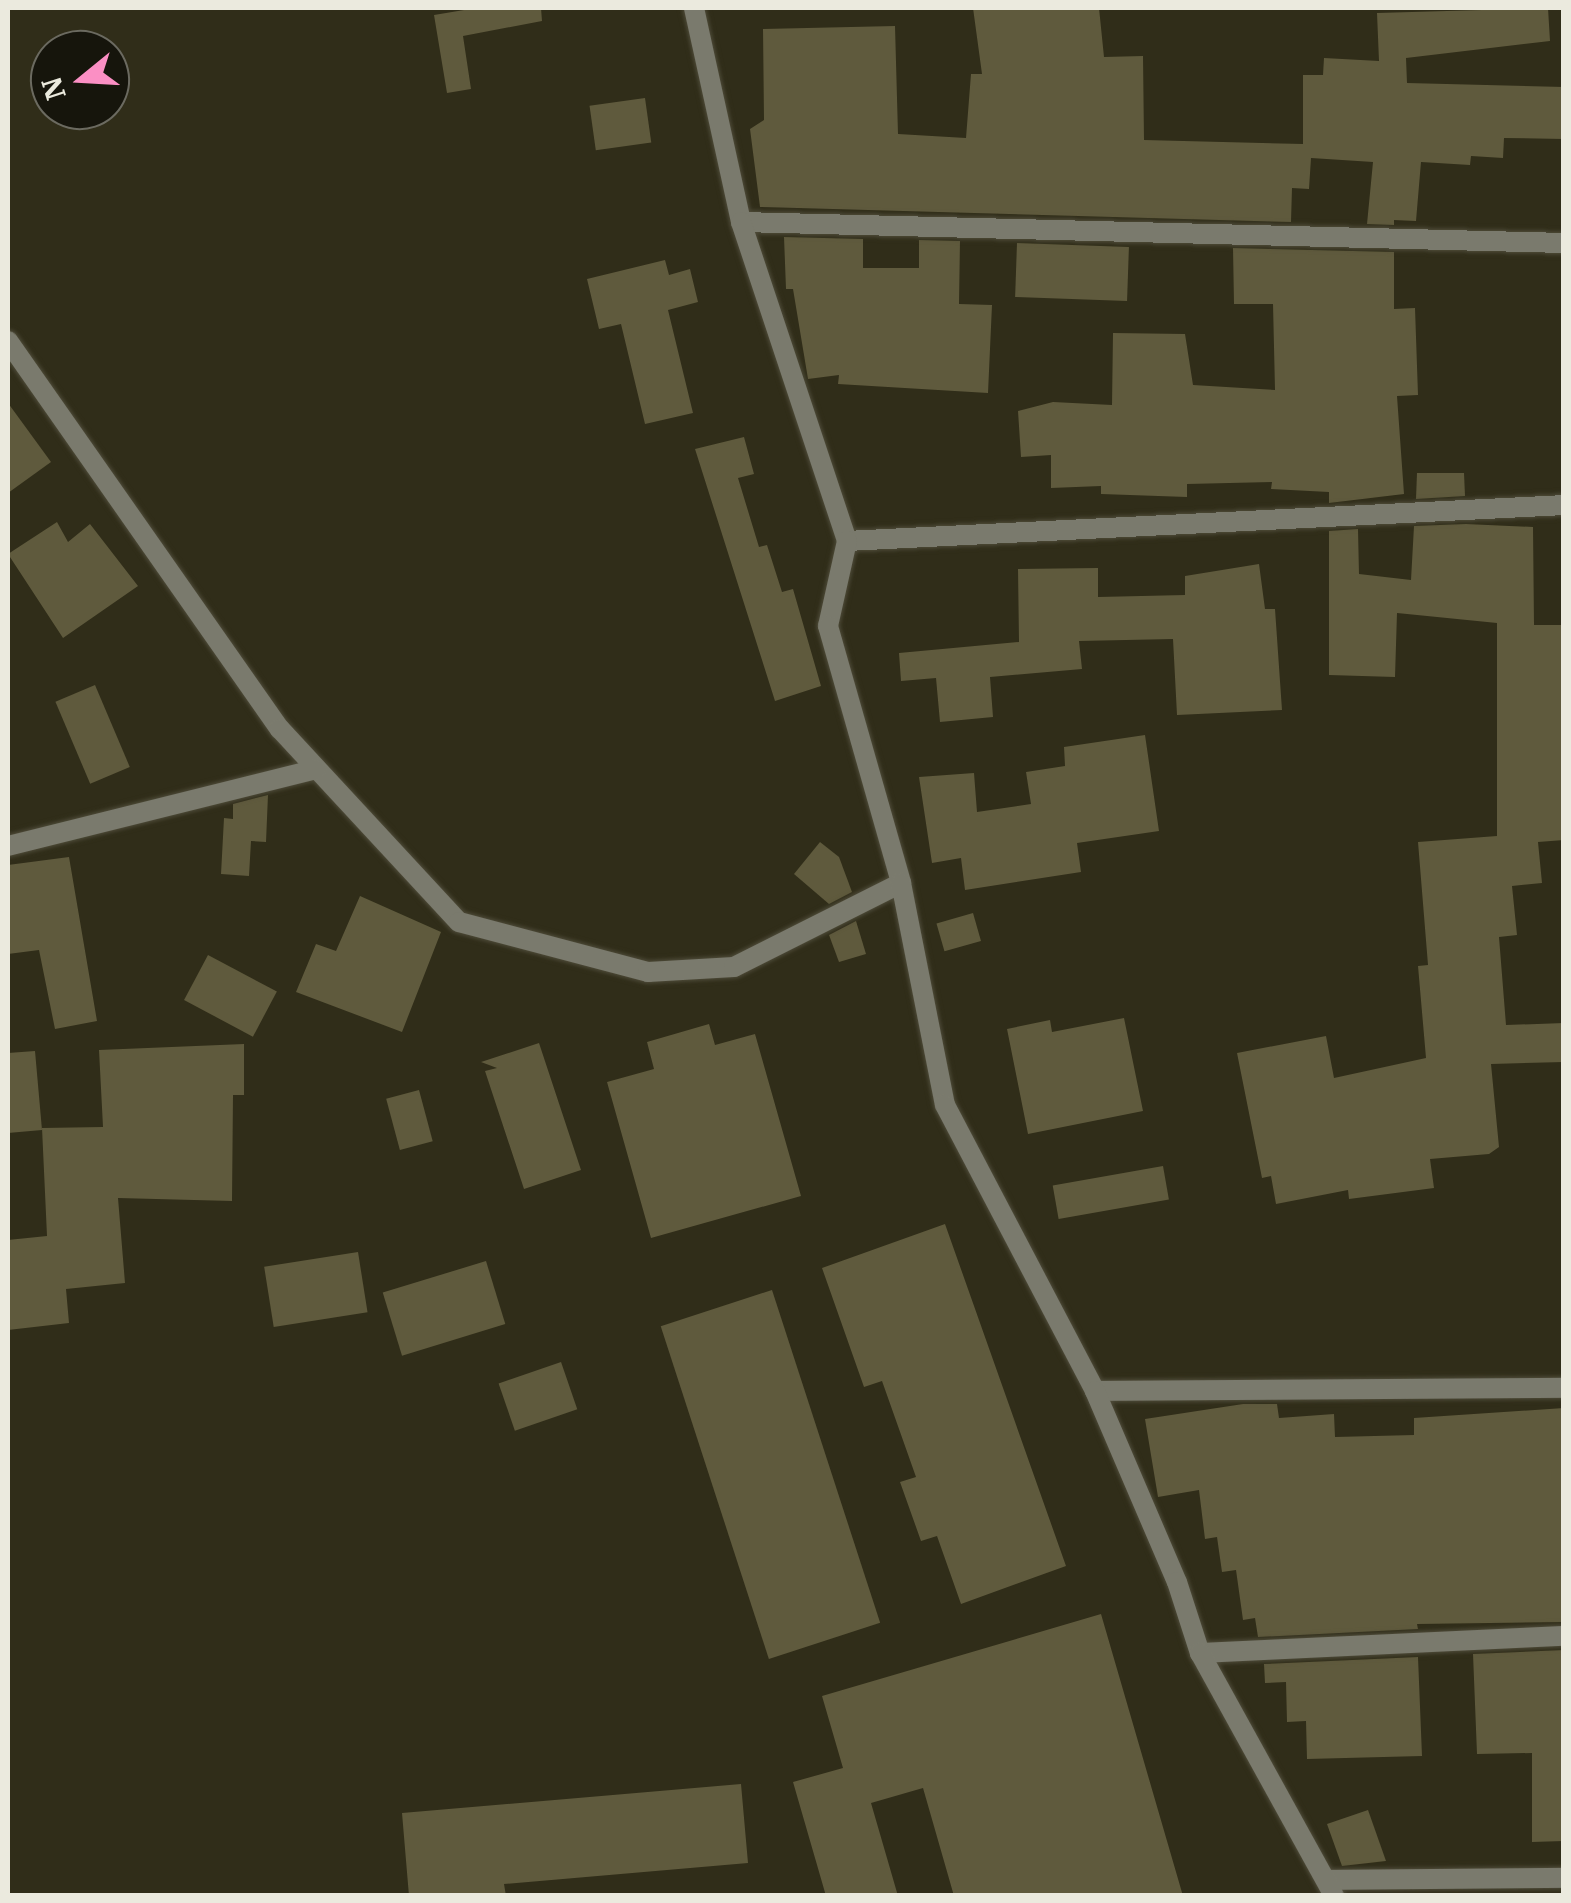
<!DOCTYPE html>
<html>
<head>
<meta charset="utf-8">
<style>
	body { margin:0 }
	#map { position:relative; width:1571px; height:1903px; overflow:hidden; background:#302d19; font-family:"IBM Plex Serif",serif }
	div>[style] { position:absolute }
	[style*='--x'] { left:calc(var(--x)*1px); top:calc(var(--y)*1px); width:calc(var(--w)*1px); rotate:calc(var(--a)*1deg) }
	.building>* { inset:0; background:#5f5a3d; transform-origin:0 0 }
	.roads { filter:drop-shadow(0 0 2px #4e4b39) drop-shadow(0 0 2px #4e4b39) }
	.minor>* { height:20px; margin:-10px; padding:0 10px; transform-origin:10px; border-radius:10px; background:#7a7a6d }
	.tertiary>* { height:20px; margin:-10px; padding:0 10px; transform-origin:10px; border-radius:10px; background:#7a7a6d }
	span { translate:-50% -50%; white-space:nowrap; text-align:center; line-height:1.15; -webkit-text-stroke:9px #16150c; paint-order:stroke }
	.frame { position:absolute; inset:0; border:10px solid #ebeade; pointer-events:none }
	.north { position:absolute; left:30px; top:30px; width:100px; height:100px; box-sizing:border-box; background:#16150c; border:2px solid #6b6a60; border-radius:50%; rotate:252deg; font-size:28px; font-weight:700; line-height:40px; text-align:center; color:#ebeade }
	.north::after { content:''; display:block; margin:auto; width:35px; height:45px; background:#fb8fc4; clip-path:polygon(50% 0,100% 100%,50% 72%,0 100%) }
</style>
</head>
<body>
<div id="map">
	<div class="building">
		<div style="clip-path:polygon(476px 8px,541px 8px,542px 21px,463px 36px,471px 89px,447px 93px,434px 15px)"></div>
		<div style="clip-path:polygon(973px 8px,1099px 8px,1104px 57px,1143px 56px,1144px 140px,1303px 144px,1303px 75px,1323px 75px,1324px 58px,1379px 61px,1377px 13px,1548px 8px,1550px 41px,1406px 58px,1407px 83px,1564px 87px,1564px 139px,1504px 138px,1503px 158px,1471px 156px,1470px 165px,1421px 162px,1416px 221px,1394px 220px,1394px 225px,1367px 224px,1373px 162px,1311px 158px,1309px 189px,1292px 188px,1291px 222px,760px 207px,750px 129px,764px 120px,763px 29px,895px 26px,898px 134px,966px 138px,971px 74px,982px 74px)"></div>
		<div style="left:645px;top:98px;width:45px;height:56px;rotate:82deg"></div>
		<div style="clip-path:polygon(784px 237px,863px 239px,863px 268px,919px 268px,919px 240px,960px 241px,959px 304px,992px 305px,988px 393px,838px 384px,839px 375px,808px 379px,793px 289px,786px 289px)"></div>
		<div style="left:1017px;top:243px;width:112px;height:54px;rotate:2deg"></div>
		<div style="clip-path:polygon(1233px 248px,1394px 252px,1394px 309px,1415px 308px,1418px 395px,1397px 396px,1404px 494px,1329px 503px,1329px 492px,1271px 489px,1272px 482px,1187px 484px,1187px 497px,1101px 494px,1101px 486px,1051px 488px,1051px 455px,1021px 457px,1018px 411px,1053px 402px,1112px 405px,1113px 333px,1185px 334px,1193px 385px,1275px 390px,1273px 304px,1234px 304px)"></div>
		<div style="clip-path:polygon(665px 260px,669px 275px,690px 269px,698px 302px,668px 310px,693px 413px,645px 424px,621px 324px,599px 329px,587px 279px)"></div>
		<div style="clip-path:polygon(8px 403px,51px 462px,8px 493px)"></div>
		<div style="clip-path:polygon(744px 437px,754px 474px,738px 478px,759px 547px,767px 545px,782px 592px,793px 589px,821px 686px,775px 701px,695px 449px)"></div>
		<div style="clip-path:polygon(1417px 473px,1464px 473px,1465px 496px,1416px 499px)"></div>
		<div style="clip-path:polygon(57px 522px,68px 542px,90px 524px,138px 586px,63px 638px,8px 554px)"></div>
		<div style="clip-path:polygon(1466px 524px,1533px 527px,1534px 625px,1564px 625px,1564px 840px,1538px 842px,1542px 883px,1512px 886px,1517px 935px,1499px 937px,1506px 1025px,1564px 1023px,1564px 1062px,1491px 1064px,1499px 1147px,1489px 1154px,1430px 1159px,1434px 1188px,1349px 1199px,1348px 1190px,1276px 1204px,1271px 1176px,1262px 1178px,1237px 1053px,1326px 1036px,1334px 1078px,1426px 1058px,1418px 966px,1428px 965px,1418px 842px,1497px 836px,1497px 623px,1397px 613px,1395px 677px,1329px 675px,1329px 531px,1358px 529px,1359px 574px,1411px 580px,1414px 526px)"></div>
		<div style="clip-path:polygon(1259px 564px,1265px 609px,1275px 609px,1282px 710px,1177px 715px,1173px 639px,1079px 641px,1082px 669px,990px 677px,993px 717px,940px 722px,936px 678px,901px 681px,899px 653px,1019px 642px,1018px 569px,1098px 568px,1098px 597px,1185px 595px,1185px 576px)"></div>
		<div style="left:95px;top:685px;width:89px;height:43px;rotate:67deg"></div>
		<div style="clip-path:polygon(1145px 735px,1159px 831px,1077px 843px,1081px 872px,965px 890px,961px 858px,932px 863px,919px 777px,974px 773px,977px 812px,1031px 804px,1026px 772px,1065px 766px,1064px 747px)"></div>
		<div style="clip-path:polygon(268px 795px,266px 842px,251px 841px,249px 876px,221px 874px,224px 818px,233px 819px,233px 804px)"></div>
		<div style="clip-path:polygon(820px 842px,839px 857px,852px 892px,829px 904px,794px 874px)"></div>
		<div style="clip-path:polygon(69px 857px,97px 1021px,55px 1029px,39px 950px,8px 954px,8px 865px)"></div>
		<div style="clip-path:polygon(360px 896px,441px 932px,402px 1032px,296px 992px,316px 944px,336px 951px)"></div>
		<div style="left:973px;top:913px;width:29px;height:38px;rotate:74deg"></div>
		<div style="clip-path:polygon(856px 921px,866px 954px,839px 962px,829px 935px)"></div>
		<div style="left:208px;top:955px;width:78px;height:51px;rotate:28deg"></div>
		<div style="clip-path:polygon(1124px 1018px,1143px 1111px,1028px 1134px,1007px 1029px,1050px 1020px,1052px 1032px)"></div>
		<div style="clip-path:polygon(709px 1024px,715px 1045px,755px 1034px,801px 1196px,651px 1238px,607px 1082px,654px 1069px,647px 1042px)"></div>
		<div style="clip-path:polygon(539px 1043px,581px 1170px,524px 1189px,485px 1071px,497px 1068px,481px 1062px)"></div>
		<div style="clip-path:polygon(244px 1044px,244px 1095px,233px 1095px,232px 1201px,118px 1198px,125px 1283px,66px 1289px,69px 1323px,8px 1330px,8px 1240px,47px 1236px,42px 1128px,103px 1127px,99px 1050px)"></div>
		<div style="clip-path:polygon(35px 1051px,42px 1130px,8px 1133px,8px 1053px)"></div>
		<div style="left:419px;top:1090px;width:53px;height:34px;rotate:75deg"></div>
		<div style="left:1163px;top:1166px;width:34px;height:112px;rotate:80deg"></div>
		<div style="clip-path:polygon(945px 1224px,1066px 1566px,961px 1604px,937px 1536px,921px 1541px,900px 1482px,916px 1477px,882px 1381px,864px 1387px,822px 1268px)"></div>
		<div style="left:358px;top:1252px;width:61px;height:95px;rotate:81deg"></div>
		<div style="left:486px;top:1261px;width:66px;height:108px;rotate:73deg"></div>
		<div style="left:772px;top:1290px;width:350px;height:117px;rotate:72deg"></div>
		<div style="left:561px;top:1362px;width:50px;height:66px;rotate:71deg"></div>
		<div style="clip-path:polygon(1243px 1404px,1277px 1404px,1279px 1418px,1334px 1414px,1335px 1437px,1414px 1435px,1414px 1418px,1564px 1408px,1564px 1622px,1417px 1624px,1418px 1629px,1258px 1637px,1255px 1618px,1243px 1620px,1236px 1570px,1222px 1572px,1217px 1537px,1205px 1539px,1199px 1490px,1158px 1497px,1145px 1419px)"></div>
		<div style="clip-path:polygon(1101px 1614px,1183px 1896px,954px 1896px,923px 1788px,871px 1803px,898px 1896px,826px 1896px,793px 1782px,843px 1768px,822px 1696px)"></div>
		<div style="clip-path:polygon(1564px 1650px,1564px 1841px,1532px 1842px,1532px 1753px,1477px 1754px,1473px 1654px)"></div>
		<div style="clip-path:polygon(1418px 1657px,1422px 1756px,1307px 1759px,1306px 1721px,1287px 1722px,1286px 1682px,1265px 1683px,1264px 1664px)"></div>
		<div style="clip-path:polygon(741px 1784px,748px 1863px,504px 1884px,506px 1896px,409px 1896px,402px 1813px)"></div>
		<div style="clip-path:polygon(1368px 1810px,1386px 1861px,1342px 1866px,1327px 1824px)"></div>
	</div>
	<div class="roads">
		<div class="minor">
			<div style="--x:741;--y:222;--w:823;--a:1.46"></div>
			<div style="--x:8;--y:341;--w:474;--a:55"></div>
			<div style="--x:280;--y:729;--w:263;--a:47.2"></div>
			<div style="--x:459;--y:922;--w:196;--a:14.8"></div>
			<div style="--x:648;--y:972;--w:86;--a:-3.3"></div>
			<div style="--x:734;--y:967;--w:187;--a:-26.7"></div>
			<div style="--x:847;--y:541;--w:718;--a:-2.87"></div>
			<div style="--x:8;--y:846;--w:317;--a:-14"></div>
			<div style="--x:1095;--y:1391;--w:469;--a:-0.4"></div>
			<div style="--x:1200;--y:1653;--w:364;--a:-2.7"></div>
			<div style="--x:1327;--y:1880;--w:237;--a:-0.5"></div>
		</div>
		<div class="tertiary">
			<div style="--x:694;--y:8;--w:219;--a:77.6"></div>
			<div style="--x:741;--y:222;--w:336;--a:71.6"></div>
			<div style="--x:847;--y:541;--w:87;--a:102.6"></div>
			<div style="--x:828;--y:626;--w:267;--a:74.1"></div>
			<div style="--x:901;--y:883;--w:226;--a:78.8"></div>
			<div style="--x:945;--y:1105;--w:323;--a:62.3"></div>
			<div style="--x:1095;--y:1391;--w:208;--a:66.8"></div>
			<div style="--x:1177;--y:1582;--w:75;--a:72.1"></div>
			<div style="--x:1200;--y:1653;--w:277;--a:61.1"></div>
		</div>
	</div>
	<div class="frame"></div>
	<div class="north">N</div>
</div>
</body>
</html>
